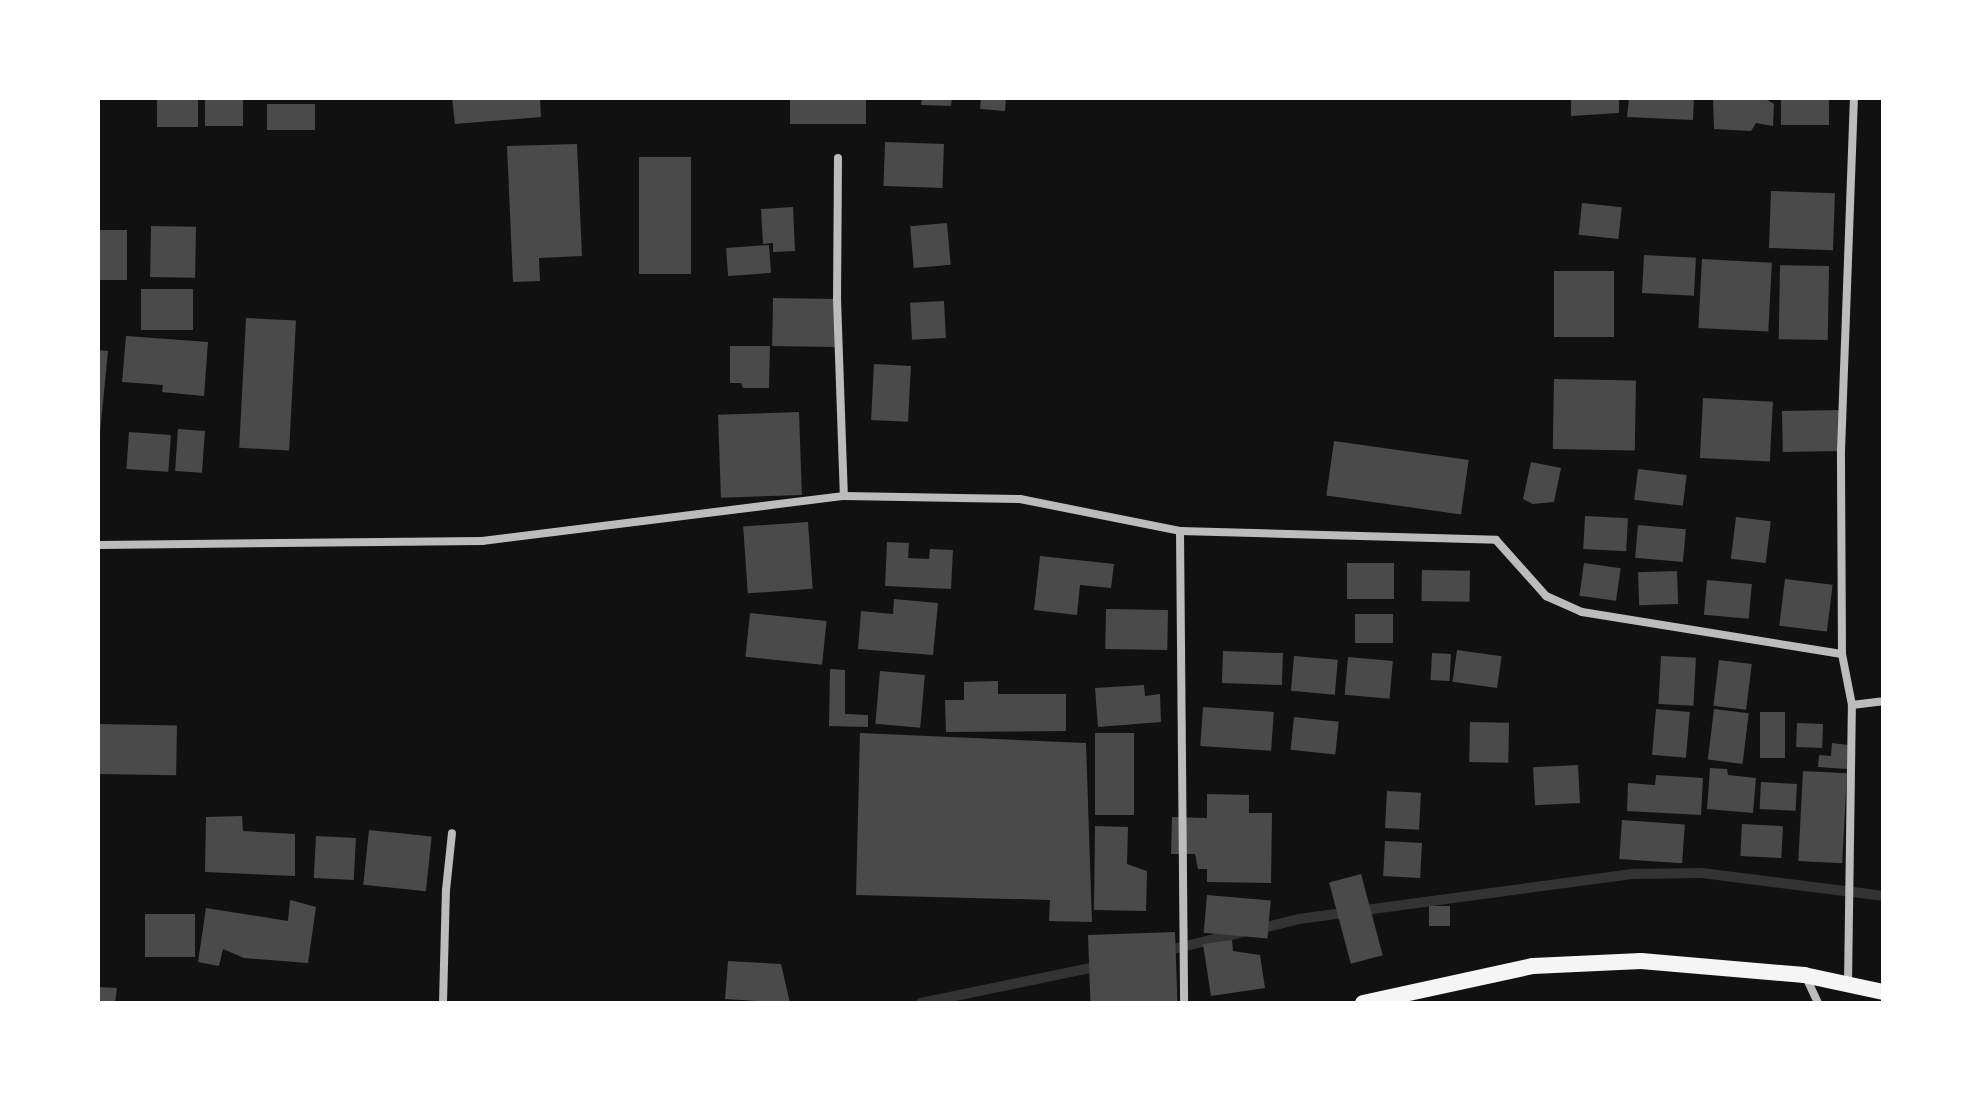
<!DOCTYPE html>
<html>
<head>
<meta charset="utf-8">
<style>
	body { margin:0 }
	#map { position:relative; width:1981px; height:1101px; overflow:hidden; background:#111; font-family:Raleway,sans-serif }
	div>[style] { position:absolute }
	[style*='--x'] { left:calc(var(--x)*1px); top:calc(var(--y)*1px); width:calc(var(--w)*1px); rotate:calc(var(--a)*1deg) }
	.stream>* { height:10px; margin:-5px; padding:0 5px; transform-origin:5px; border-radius:5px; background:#333 }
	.building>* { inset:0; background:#4a4a4a; transform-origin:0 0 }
	.minor>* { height:8px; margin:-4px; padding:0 4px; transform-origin:4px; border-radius:4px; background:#bcbcbc }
	.secondary>* { height:16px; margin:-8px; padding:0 8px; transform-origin:8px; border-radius:8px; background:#f5f5f5 }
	span { translate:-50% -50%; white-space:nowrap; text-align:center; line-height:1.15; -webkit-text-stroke:8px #fff; paint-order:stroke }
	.frame { position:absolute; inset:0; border:100px solid #fff; pointer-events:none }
</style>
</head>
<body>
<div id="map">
	<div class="stream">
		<div style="--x:1259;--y:929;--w:41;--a:-14"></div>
		<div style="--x:1299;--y:919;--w:338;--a:-7.7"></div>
		<div style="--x:1634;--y:874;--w:68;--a:-0.8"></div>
		<div style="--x:1702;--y:873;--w:182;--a:7.2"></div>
		<div style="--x:1165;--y:951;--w:80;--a:-13.7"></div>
		<div style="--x:921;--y:1003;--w:182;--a:-11.7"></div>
	</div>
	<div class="building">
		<div style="left:157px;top:98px;width:41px;height:29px"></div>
		<div style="left:205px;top:98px;width:38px;height:28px"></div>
		<div style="clip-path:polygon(452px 98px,540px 98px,541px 117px,455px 124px)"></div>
		<div style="left:790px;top:98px;width:76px;height:26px"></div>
		<div style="clip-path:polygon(922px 98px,952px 98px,951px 106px,921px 105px)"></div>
		<div style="clip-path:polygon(981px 98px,1006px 98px,1005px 111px,980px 109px)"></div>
		<div style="clip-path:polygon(1571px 98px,1619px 98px,1619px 113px,1571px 116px)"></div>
		<div style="clip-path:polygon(1629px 98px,1694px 98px,1693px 120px,1627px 117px)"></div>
		<div style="clip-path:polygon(1713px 98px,1764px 98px,1774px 104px,1773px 126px,1756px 123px,1751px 131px,1714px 129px)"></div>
		<div style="left:1781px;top:98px;width:48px;height:27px"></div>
		<div style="left:267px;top:104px;width:48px;height:26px"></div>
		<div style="left:885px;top:142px;width:59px;height:44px;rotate:2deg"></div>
		<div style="clip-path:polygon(577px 144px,582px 256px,539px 258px,540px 281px,513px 282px,507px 146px)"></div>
		<div style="left:639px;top:157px;width:52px;height:117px"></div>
		<div style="left:1771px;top:191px;width:64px;height:57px;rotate:2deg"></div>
		<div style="left:1582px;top:203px;width:40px;height:32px;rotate:6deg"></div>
		<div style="clip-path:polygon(793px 207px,795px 251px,773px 252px,773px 243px,763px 244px,761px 209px)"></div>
		<div style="left:947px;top:223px;width:42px;height:37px;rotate:85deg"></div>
		<div style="left:151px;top:226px;width:45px;height:51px;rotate:1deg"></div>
		<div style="left:98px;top:230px;width:29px;height:50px"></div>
		<div style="left:769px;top:245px;width:28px;height:43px;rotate:86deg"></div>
		<div style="left:1644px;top:255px;width:52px;height:38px;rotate:3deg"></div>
		<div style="left:1702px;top:259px;width:70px;height:69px;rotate:3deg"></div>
		<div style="left:1829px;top:266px;width:74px;height:49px;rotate:91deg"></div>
		<div style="left:1554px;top:271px;width:60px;height:66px"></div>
		<div style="left:141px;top:289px;width:52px;height:41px"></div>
		<div style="left:773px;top:298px;width:64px;height:48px;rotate:1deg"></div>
		<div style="left:944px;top:301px;width:37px;height:34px;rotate:87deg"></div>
		<div style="left:246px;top:318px;width:50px;height:130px;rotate:3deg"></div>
		<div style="clip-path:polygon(126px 336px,208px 342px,204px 396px,162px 392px,163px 385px,122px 382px)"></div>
		<div style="clip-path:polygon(730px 346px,770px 346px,769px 388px,743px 388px,741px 383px,730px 383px)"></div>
		<div style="clip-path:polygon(98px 350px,108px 351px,100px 433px,98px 433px)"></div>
		<div style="left:874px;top:364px;width:37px;height:56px;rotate:3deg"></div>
		<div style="left:1554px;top:379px;width:82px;height:70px;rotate:1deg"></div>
		<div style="left:1703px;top:398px;width:70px;height:60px;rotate:3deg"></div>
		<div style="left:1840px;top:410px;width:41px;height:58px;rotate:89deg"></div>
		<div style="left:799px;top:412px;width:83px;height:81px;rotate:88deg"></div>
		<div style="left:178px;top:429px;width:27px;height:42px;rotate:4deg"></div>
		<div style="left:129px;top:432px;width:42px;height:37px;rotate:4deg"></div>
		<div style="left:1334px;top:441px;width:136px;height:55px;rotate:8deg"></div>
		<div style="clip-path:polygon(1531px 462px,1561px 468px,1554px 502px,1533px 504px,1523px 499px)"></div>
		<div style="left:1638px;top:469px;width:49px;height:31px;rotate:7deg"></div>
		<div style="left:1585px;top:516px;width:43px;height:33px;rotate:3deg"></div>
		<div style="left:1736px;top:517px;width:35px;height:42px;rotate:7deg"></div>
		<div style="left:808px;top:522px;width:67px;height:65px;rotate:86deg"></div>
		<div style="left:1638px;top:525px;width:48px;height:33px;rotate:5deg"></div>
		<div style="clip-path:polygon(887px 542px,909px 543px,908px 558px,929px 559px,930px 549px,953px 550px,951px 589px,885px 586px)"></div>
		<div style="clip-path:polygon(1040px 556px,1114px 564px,1111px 588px,1080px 585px,1077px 615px,1034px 610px)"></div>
		<div style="left:1347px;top:563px;width:47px;height:36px"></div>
		<div style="left:1584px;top:563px;width:37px;height:33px;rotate:8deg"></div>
		<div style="left:1422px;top:570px;width:48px;height:31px;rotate:1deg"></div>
		<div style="left:1677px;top:571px;width:33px;height:39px;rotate:88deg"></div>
		<div style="left:1785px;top:579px;width:48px;height:47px;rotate:7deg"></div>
		<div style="left:1707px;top:580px;width:45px;height:35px;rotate:5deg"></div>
		<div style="clip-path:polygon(894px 599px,938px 603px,933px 655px,858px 649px,861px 611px,893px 614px)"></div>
		<div style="left:1106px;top:609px;width:62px;height:40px;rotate:1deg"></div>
		<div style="left:750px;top:613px;width:77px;height:44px;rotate:6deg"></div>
		<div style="left:1355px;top:614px;width:38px;height:29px"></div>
		<div style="left:1457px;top:650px;width:45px;height:32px;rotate:8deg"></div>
		<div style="left:1223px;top:651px;width:60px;height:32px;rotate:2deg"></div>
		<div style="left:1432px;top:653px;width:19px;height:27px;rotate:3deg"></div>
		<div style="left:1294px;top:656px;width:44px;height:35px;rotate:5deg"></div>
		<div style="left:1661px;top:656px;width:35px;height:48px;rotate:3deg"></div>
		<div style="left:1348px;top:657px;width:45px;height:38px;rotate:5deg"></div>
		<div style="left:1719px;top:660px;width:33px;height:46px;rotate:7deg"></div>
		<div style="clip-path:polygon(830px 669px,845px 670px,845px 714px,868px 715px,868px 727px,829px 726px)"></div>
		<div style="left:880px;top:671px;width:45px;height:53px;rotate:5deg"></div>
		<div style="clip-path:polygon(998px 681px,998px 694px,1066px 694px,1066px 731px,946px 732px,945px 700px,964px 700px,964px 682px)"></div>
		<div style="clip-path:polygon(1144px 685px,1145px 696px,1160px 694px,1161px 722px,1098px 727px,1095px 688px)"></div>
		<div style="left:1203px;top:707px;width:71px;height:39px;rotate:4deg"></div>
		<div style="left:1656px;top:709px;width:34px;height:46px;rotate:5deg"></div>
		<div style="left:1714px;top:709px;width:35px;height:51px;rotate:7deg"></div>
		<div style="left:1760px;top:712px;width:25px;height:46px"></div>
		<div style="left:1294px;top:717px;width:45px;height:33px;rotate:6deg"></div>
		<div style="left:1470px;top:722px;width:39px;height:40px;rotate:1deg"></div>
		<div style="left:1797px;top:723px;width:26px;height:24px;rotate:2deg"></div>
		<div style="left:98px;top:724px;width:79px;height:50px;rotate:1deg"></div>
		<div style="clip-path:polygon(860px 733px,1086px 743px,1092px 922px,1049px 921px,1050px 900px,856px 895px)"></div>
		<div style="left:1095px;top:733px;width:39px;height:82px"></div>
		<div style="clip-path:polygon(1832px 743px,1848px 745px,1847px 769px,1818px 767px,1819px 755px,1831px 756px)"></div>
		<div style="left:1578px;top:765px;width:38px;height:45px;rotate:87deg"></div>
		<div style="clip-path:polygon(1710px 768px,1727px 769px,1728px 775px,1756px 778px,1753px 813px,1707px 809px)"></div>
		<div style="left:1803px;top:771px;width:44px;height:90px;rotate:3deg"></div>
		<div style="clip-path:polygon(1656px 775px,1703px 778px,1701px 815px,1627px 811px,1628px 783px,1655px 785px)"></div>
		<div style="left:1761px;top:782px;width:36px;height:27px;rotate:3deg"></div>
		<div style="left:1387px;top:791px;width:34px;height:37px;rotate:3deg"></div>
		<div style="clip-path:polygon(1207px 794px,1249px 795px,1249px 813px,1272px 813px,1271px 883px,1207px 882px,1207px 869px,1198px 869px,1195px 854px,1171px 854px,1172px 817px,1207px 818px)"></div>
		<div style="clip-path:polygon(242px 816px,243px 831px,295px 834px,295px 876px,205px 872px,206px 817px)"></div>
		<div style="left:1622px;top:820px;width:63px;height:39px;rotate:4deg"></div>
		<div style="left:1742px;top:824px;width:41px;height:32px;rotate:3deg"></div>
		<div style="clip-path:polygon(1095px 826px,1128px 827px,1127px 864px,1147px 871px,1146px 911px,1094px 910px)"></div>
		<div style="left:369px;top:830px;width:63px;height:55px;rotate:6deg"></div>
		<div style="left:316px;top:836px;width:40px;height:42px;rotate:3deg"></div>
		<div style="left:1385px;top:841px;width:37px;height:35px;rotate:3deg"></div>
		<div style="left:1361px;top:874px;width:84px;height:33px;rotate:75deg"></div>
		<div style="left:1207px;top:895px;width:64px;height:38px;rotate:5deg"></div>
		<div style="clip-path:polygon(290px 900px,316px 907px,308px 963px,244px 958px,223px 949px,219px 966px,198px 962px,206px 908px,288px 921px)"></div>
		<div style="left:1450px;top:906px;width:20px;height:21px;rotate:90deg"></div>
		<div style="left:145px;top:914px;width:50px;height:43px"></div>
		<div style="left:1175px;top:932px;width:71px;height:87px;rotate:88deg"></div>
		<div style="clip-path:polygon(1232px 940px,1233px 951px,1260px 955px,1265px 988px,1211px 996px,1203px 944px)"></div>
		<div style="clip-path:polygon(728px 961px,781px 964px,790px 1003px,725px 999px)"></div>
		<div style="clip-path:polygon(98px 987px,117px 988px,115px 1003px,98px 1003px)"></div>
	</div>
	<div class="minor">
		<div style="--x:838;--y:158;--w:141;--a:90.4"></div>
		<div style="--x:837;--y:299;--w:197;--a:88"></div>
		<div style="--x:1180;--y:531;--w:472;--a:89.5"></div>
		<div style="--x:98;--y:545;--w:384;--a:-0.6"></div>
		<div style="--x:482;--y:541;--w:365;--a:-7.1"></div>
		<div style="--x:844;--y:496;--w:176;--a:1"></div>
		<div style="--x:1020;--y:499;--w:163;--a:11.3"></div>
		<div style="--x:1180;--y:531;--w:316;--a:1.6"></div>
		<div style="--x:1496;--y:540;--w:75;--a:48.2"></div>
		<div style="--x:1546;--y:596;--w:39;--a:24"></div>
		<div style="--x:1582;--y:612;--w:263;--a:9.2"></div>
		<div style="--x:1852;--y:705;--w:31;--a:-7"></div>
		<div style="--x:1805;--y:975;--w:31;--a:65"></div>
		<div style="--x:1848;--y:984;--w:279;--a:-89.2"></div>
		<div style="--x:1852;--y:705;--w:52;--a:-101.1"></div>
		<div style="--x:1842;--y:654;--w:203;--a:-90.3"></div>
		<div style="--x:1841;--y:451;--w:353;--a:-87.9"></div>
		<div style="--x:443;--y:1003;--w:113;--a:-88.5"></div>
		<div style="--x:446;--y:890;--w:57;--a:-84"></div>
	</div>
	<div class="secondary">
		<div style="--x:1363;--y:1003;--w:174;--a:-12.3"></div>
		<div style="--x:1533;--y:966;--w:108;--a:-2.7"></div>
		<div style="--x:1641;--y:961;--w:164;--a:4.9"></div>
		<div style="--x:1804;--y:975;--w:81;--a:12.1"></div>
	</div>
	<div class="frame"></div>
</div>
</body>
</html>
